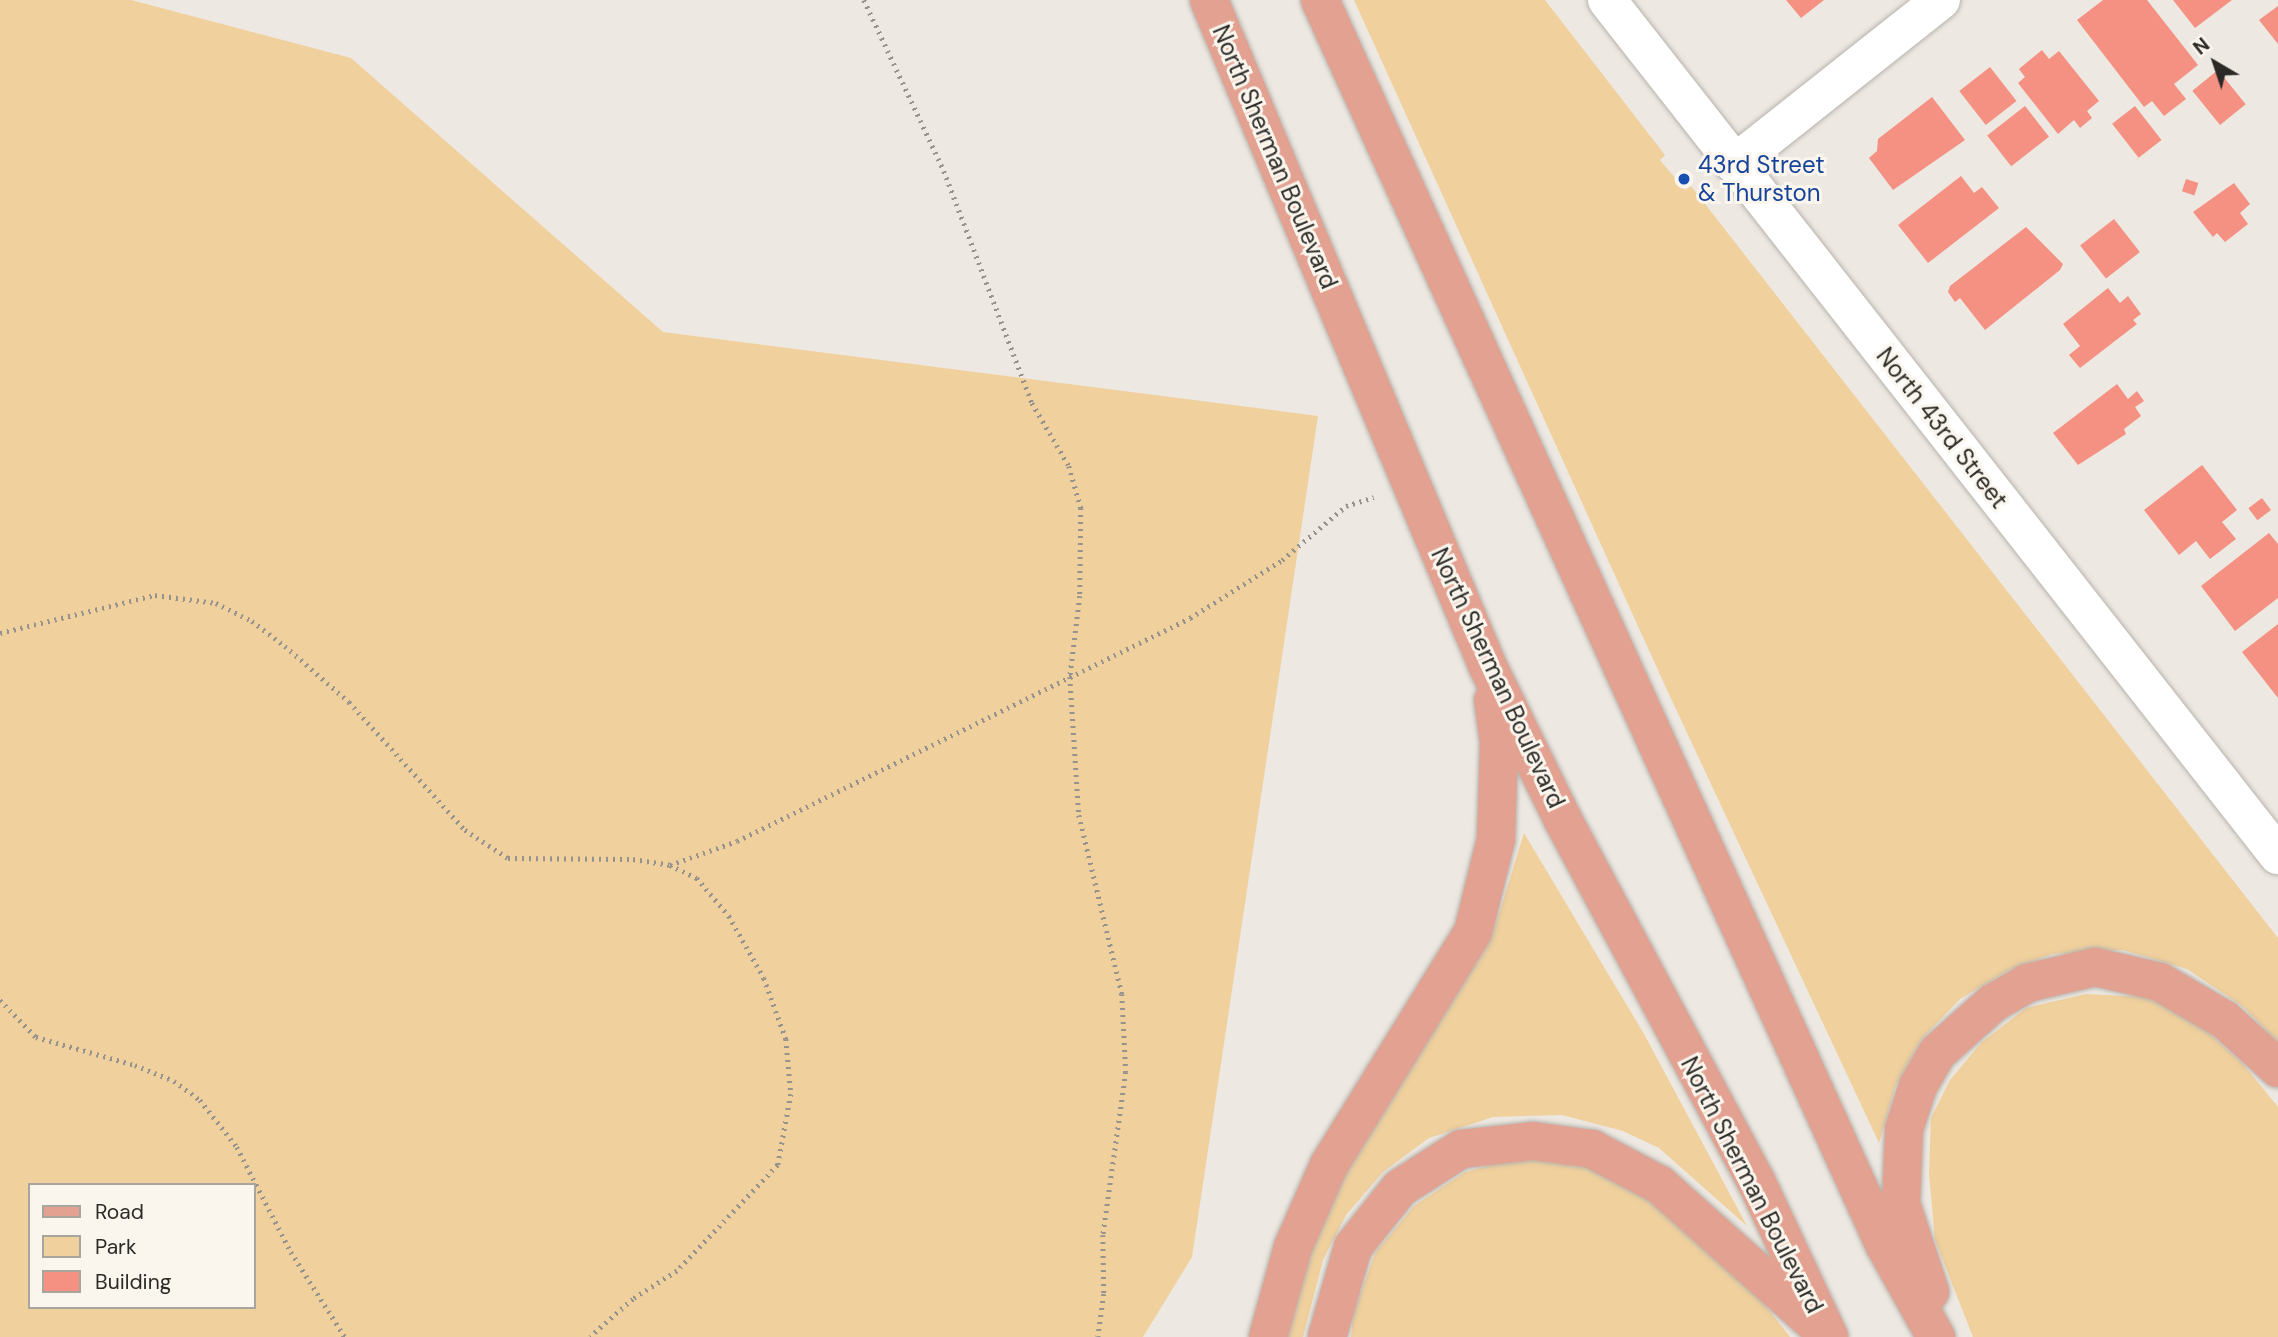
<!DOCTYPE html>
<html>
<head>
<meta charset="utf-8">
<style>
	body { margin:0 }
	#map { position:relative; width:2278px; height:1337px; overflow:hidden; background:#ede8e1; font-family:"DM Sans",sans-serif }
	div>[style] { position:absolute }
	[style*='--x'] { left:calc(var(--x)*1px); top:calc(var(--y)*1px); width:calc(var(--w)*1px); rotate:calc(var(--a)*1deg) }
	.green>* { inset:0; background:#f0d09c }
	.building>* { inset:0; background:#f49182; transform-origin:0 0 }
	.path>* { height:4.5px; margin-top:-2.25px; transform-origin:0; background:repeating-linear-gradient(90deg,#96928d 0 2px,transparent 0 7px) }
	.roads { filter:drop-shadow(0 0 2px #b7b3ac) drop-shadow(0 0 2px #b7b3ac) }
	.minor>* { height:38px; margin:-19px; padding:0 19px; transform-origin:19px; border-radius:19px; background:#fff }
	.major>* { height:38px; margin:-19px; padding:0 19px; transform-origin:19px; border-radius:19px; background:#e3a191 }
	.dots>* { width:19px; height:19px; translate:-50% -50%; box-sizing:border-box; border:4px solid #faf6ee; border-radius:50% }
	span { translate:-50% -50%; white-space:nowrap; text-align:center; line-height:1.15; -webkit-text-stroke:6px #faf6ee; paint-order:stroke }
	.street-label { font-size:24px; color:#2c2a27 }
	.transit-label { font-size:24px; color:#164399 }
	.left { translate:0 -50%; text-align:left }
	.legend { position:absolute; left:28px; top:1183px; width:228px; height:126px; box-sizing:border-box; background:#faf6ee; border:2px solid #a8a49e; margin:0; padding:9px 12px; list-style:none; font-size:21px; color:#2c2a27 }
	.legend li { display:flex; align-items:center; gap:14px; height:35px }
	.legend b { width:35px; border:2px solid #a8a49e }
	.north { position:absolute; left:2180px; top:28px; width:70px; height:70px; -webkit-text-stroke:5px #faf6ee; paint-order:stroke; rotate:321deg; font-size:19px; font-weight:700; line-height:28px; text-align:center; color:#2c2a27 }
	.north::after { content:''; display:block; margin:auto; width:24px; height:32px; background:#2c2a27; clip-path:polygon(50% 0,100% 100%,50% 72%,0 100%) }
</style>
</head>
<body>
<div id="map">
	<div class="green">
		<div style="clip-path:polygon(evenodd,0 0,131px 0,351px 58px,663px 332px,1318px 416px,1192px 1257px,1143px 1337px,0 1337px,0 0,30px 1185px,254px 1185px,254px 1307px,30px 1307px,30px 1185px)"></div>
		<div style="clip-path:polygon(1354px 0,1545px 0,1665px 155px,1660px 160px,1685px 190px,1691px 186px,2278px 938px,2278px 1042px,2242px 1006px,2187px 969px,2123px 950px,2053px 954px,2009px 970px,1960px 999px,1921px 1040px,1896px 1085px,1879px 1143px,1667px 690px)"></div>
		<div style="clip-path:polygon(1524px 833px,1644px 1034px,1747px 1226px,1659px 1148px,1623px 1131px,1562px 1115px,1493px 1117px,1429px 1138px,1383px 1172px,1346px 1215px,1323px 1260px,1303px 1337px,1288px 1337px,1311px 1246px,1342px 1178px,1491px 940px)"></div>
		<div style="clip-path:polygon(2086px 994px,2146px 997px,2197px 1022px,2243px 1064px,2278px 1107px,2278px 1337px,1973px 1337px,1935px 1240px,1929px 1174px,1931px 1118px,1950px 1080px,1981px 1043px,2026px 1008px)"></div>
		<div style="clip-path:polygon(1522px 1157px,1576px 1160px,1631px 1182px,1737px 1269px,1790px 1337px,1351px 1337px,1353px 1315px,1375px 1253px,1414px 1206px,1465px 1172px)"></div>
	</div>
	<div class="building">
		<div style="clip-path:polygon(1786px 0,1824px 0,1801px 18px)"></div>
		<div style="clip-path:polygon(2103px 0,2147px 0,2198px 65px,2174px 84px,2186px 99px,2164px 116px,2152px 101px,2144px 107px,2077px 20px)"></div>
		<div style="clip-path:polygon(2173px 0,2232px 0,2195px 28px)"></div>
		<div style="clip-path:polygon(2278px 6px,2278px 44px,2259px 20px)"></div>
		<div style="clip-path:polygon(2042px 50px,2049px 59px,2059px 51px,2099px 101px,2087px 111px,2092px 118px,2080px 128px,2074px 120px,2058px 134px,2018px 83px,2025px 77px,2019px 69px)"></div>
		<div style="left:1990px;top:67px;width:43px;height:39px;rotate:52deg"></div>
		<div style="left:2218px;top:70px;width:44px;height:33px;rotate:51deg"></div>
		<div style="clip-path:polygon(1932px 97px,1965px 140px,1893px 190px,1869px 158px,1877px 151px,1878px 139px)"></div>
		<div style="left:2025px;top:106px;width:39px;height:48px;rotate:52deg"></div>
		<div style="left:2135px;top:106px;width:43px;height:29px;rotate:52deg"></div>
		<div style="clip-path:polygon(1961px 176px,1974px 193px,1982px 187px,1999px 208px,1928px 263px,1898px 225px)"></div>
		<div style="left:2186px;top:179px;width:13px;height:13px;rotate:18deg"></div>
		<div style="clip-path:polygon(2234px 183px,2250px 204px,2240px 213px,2248px 224px,2225px 242px,2217px 233px,2213px 237px,2193px 212px)"></div>
		<div style="left:2114px;top:219px;width:42px;height:43px;rotate:52deg"></div>
		<div style="clip-path:polygon(2026px 227px,2063px 264px,2060px 270px,1985px 330px,1960px 298px,1955px 302px,1948px 292px,1950px 286px)"></div>
		<div style="clip-path:polygon(2108px 288px,2120px 303px,2128px 296px,2141px 314px,2133px 320px,2137px 324px,2080px 368px,2069px 355px,2080px 346px,2063px 324px)"></div>
		<div style="clip-path:polygon(2117px 384px,2128px 399px,2137px 391px,2144px 401px,2135px 407px,2141px 416px,2124px 429px,2126px 434px,2078px 465px,2053px 433px)"></div>
		<div style="clip-path:polygon(2202px 465px,2237px 510px,2222px 522px,2236px 539px,2210px 559px,2196px 541px,2179px 555px,2144px 510px)"></div>
		<div style="left:2262px;top:498px;width:15px;height:17px;rotate:53deg"></div>
		<div style="clip-path:polygon(2269px 533px,2278px 544px,2278px 598px,2235px 631px,2201px 586px)"></div>
		<div style="clip-path:polygon(2278px 624px,2278px 698px,2242px 652px)"></div>
	</div>
	<div class="path">
		<div style="--x:864;--y:0;--w:189;--a:64.9"></div>
		<div style="--x:944;--y:171;--w:248;--a:69.2"></div>
		<div style="--x:1032;--y:403;--w:73;--a:59.6"></div>
		<div style="--x:1069;--y:466;--w:44;--a:74.1"></div>
		<div style="--x:1081;--y:508;--w:88;--a:90.7"></div>
		<div style="--x:1080;--y:596;--w:82;--a:97"></div>
		<div style="--x:1070;--y:677;--w:138;--a:86.3"></div>
		<div style="--x:1079;--y:815;--w:184;--a:76.5"></div>
		<div style="--x:1122;--y:994;--w:78;--a:87.1"></div>
		<div style="--x:1126;--y:1072;--w:165;--a:98"></div>
		<div style="--x:1103;--y:1235;--w:59;--a:89"></div>
		<div style="--x:1104;--y:1294;--w:43;--a:97.9"></div>
		<div style="--x:0;--y:633;--w:160;--a:-13.8"></div>
		<div style="--x:155;--y:595;--w:62;--a:7.5"></div>
		<div style="--x:216;--y:603;--w:40;--a:26.6"></div>
		<div style="--x:252;--y:621;--w:41;--a:37.1"></div>
		<div style="--x:285;--y:646;--w:85;--a:41.2"></div>
		<div style="--x:349;--y:702;--w:173;--a:47.8"></div>
		<div style="--x:465;--y:830;--w:51;--a:33.1"></div>
		<div style="--x:508;--y:858;--w:125;--a:0.5"></div>
		<div style="--x:633;--y:859;--w:37;--a:9"></div>
		<div style="--x:670;--y:865;--w:30;--a:26"></div>
		<div style="--x:697;--y:878;--w:50;--a:49.9"></div>
		<div style="--x:729;--y:916;--w:71;--a:60.6"></div>
		<div style="--x:764;--y:978;--w:65;--a:70.2"></div>
		<div style="--x:786;--y:1039;--w:55;--a:84.8"></div>
		<div style="--x:791;--y:1094;--w:72;--a:100.4"></div>
		<div style="--x:778;--y:1165;--w:146;--a:133.6"></div>
		<div style="--x:677;--y:1271;--w:52;--a:147.5"></div>
		<div style="--x:633;--y:1299;--w:57;--a:138.5"></div>
		<div style="--x:670;--y:865;--w:71;--a:-19.7"></div>
		<div style="--x:737;--y:841;--w:505;--a:-26.21"></div>
		<div style="--x:1190;--y:618;--w:109;--a:-32.2"></div>
		<div style="--x:1282;--y:560;--w:84;--a:-40.2"></div>
		<div style="--x:1346;--y:506;--w:29;--a:-18"></div>
		<div style="--x:0;--y:1000;--w:52;--a:45.8"></div>
		<div style="--x:36;--y:1037;--w:103;--a:15.8"></div>
		<div style="--x:135;--y:1065;--w:42;--a:22.3"></div>
		<div style="--x:174;--y:1081;--w:32;--a:36"></div>
		<div style="--x:200;--y:1100;--w:60;--a:51.8"></div>
		<div style="--x:237;--y:1147;--w:118;--a:62.8"></div>
		<div style="--x:291;--y:1252;--w:101;--a:57.6"></div>
	</div>
	<div class="roads">
		<div class="minor">
			<div style="--x:1607;--y:0;--w:1087;--a:51.88"></div>
			<div style="--x:1734;--y:164;--w:264;--a:-38.4"></div>
		</div>
		<div class="major">
			<div style="--x:1209;--y:0;--w:723;--a:67.3"></div>
			<div style="--x:1488;--y:667;--w:170;--a:63.9"></div>
			<div style="--x:1563;--y:820;--w:409;--a:61.9"></div>
			<div style="--x:1756;--y:1181;--w:172;--a:64.9"></div>
			<div style="--x:1320;--y:0;--w:1366;--a:65.61"></div>
			<div style="--x:1884;--y:1244;--w:107;--a:60.8"></div>
			<div style="--x:1930;--y:1292;--w:93;--a:-108.2"></div>
			<div style="--x:1901;--y:1204;--w:75;--a:-87.7"></div>
			<div style="--x:1904;--y:1129;--w:45;--a:-72"></div>
			<div style="--x:1918;--y:1086;--w:39;--a:-60"></div>
			<div style="--x:1938;--y:1052;--w:74;--a:-41.7"></div>
			<div style="--x:1993;--y:1003;--w:39;--a:-30"></div>
			<div style="--x:2027;--y:983;--w:70;--a:-13.2"></div>
			<div style="--x:2095;--y:967;--w:67;--a:13"></div>
			<div style="--x:2160;--y:982;--w:75;--a:30.3"></div>
			<div style="--x:2225;--y:1020;--w:72;--a:42.2"></div>
			<div style="--x:1268;--y:1337;--w:93;--a:-74.5"></div>
			<div style="--x:1293;--y:1247;--w:90;--a:-66.3"></div>
			<div style="--x:1329;--y:1165;--w:274;--a:-58.3"></div>
			<div style="--x:1473;--y:932;--w:96;--a:-76.1"></div>
			<div style="--x:1496;--y:839;--w:97;--a:-88.2"></div>
			<div style="--x:1499;--y:742;--w:42;--a:-98.1"></div>
			<div style="--x:1327;--y:1337;--w:94;--a:-73.9"></div>
			<div style="--x:1353;--y:1247;--w:75;--a:-51.5"></div>
			<div style="--x:1400;--y:1188;--w:72;--a:-32.6"></div>
			<div style="--x:1461;--y:1149;--w:72;--a:-6.3"></div>
			<div style="--x:1533;--y:1141;--w:60;--a:7.7"></div>
			<div style="--x:1592;--y:1149;--w:77;--a:27.9"></div>
			<div style="--x:1660;--y:1185;--w:205;--a:41.8"></div>
		</div>
	</div>
	<div class="dots">
		<div style="left:1684px;top:179px;background:#1a4fb4"></div>
	</div>
	<div class="street-label">
		<span style="left:1275px;top:157px;rotate:67deg">North Sherman Boulevard</span>
		<span style="left:1942px;top:428px;rotate:52deg">North 43rd Street</span>
		<span style="left:1498px;top:678px;rotate:65deg">North Sherman Boulevard</span>
		<span style="left:1752px;top:1185px;rotate:63deg">North Sherman Boulevard</span>
	</div>
	<div class="transit-label">
		<span class="left" style="left:1698px;top:179px">43rd Street<br>&amp; Thurston</span>
	</div>
	<ul class="legend">
	<li><b style="height:9px;background:#e3a191"></b>Road</li>
	<li><b style="height:19px;background:#f0d09c"></b>Park</li>
	<li><b style="height:19px;background:#f49182"></b>Building</li>
	</ul>
	<div class="north">N</div>
</div>
</body>
</html>
